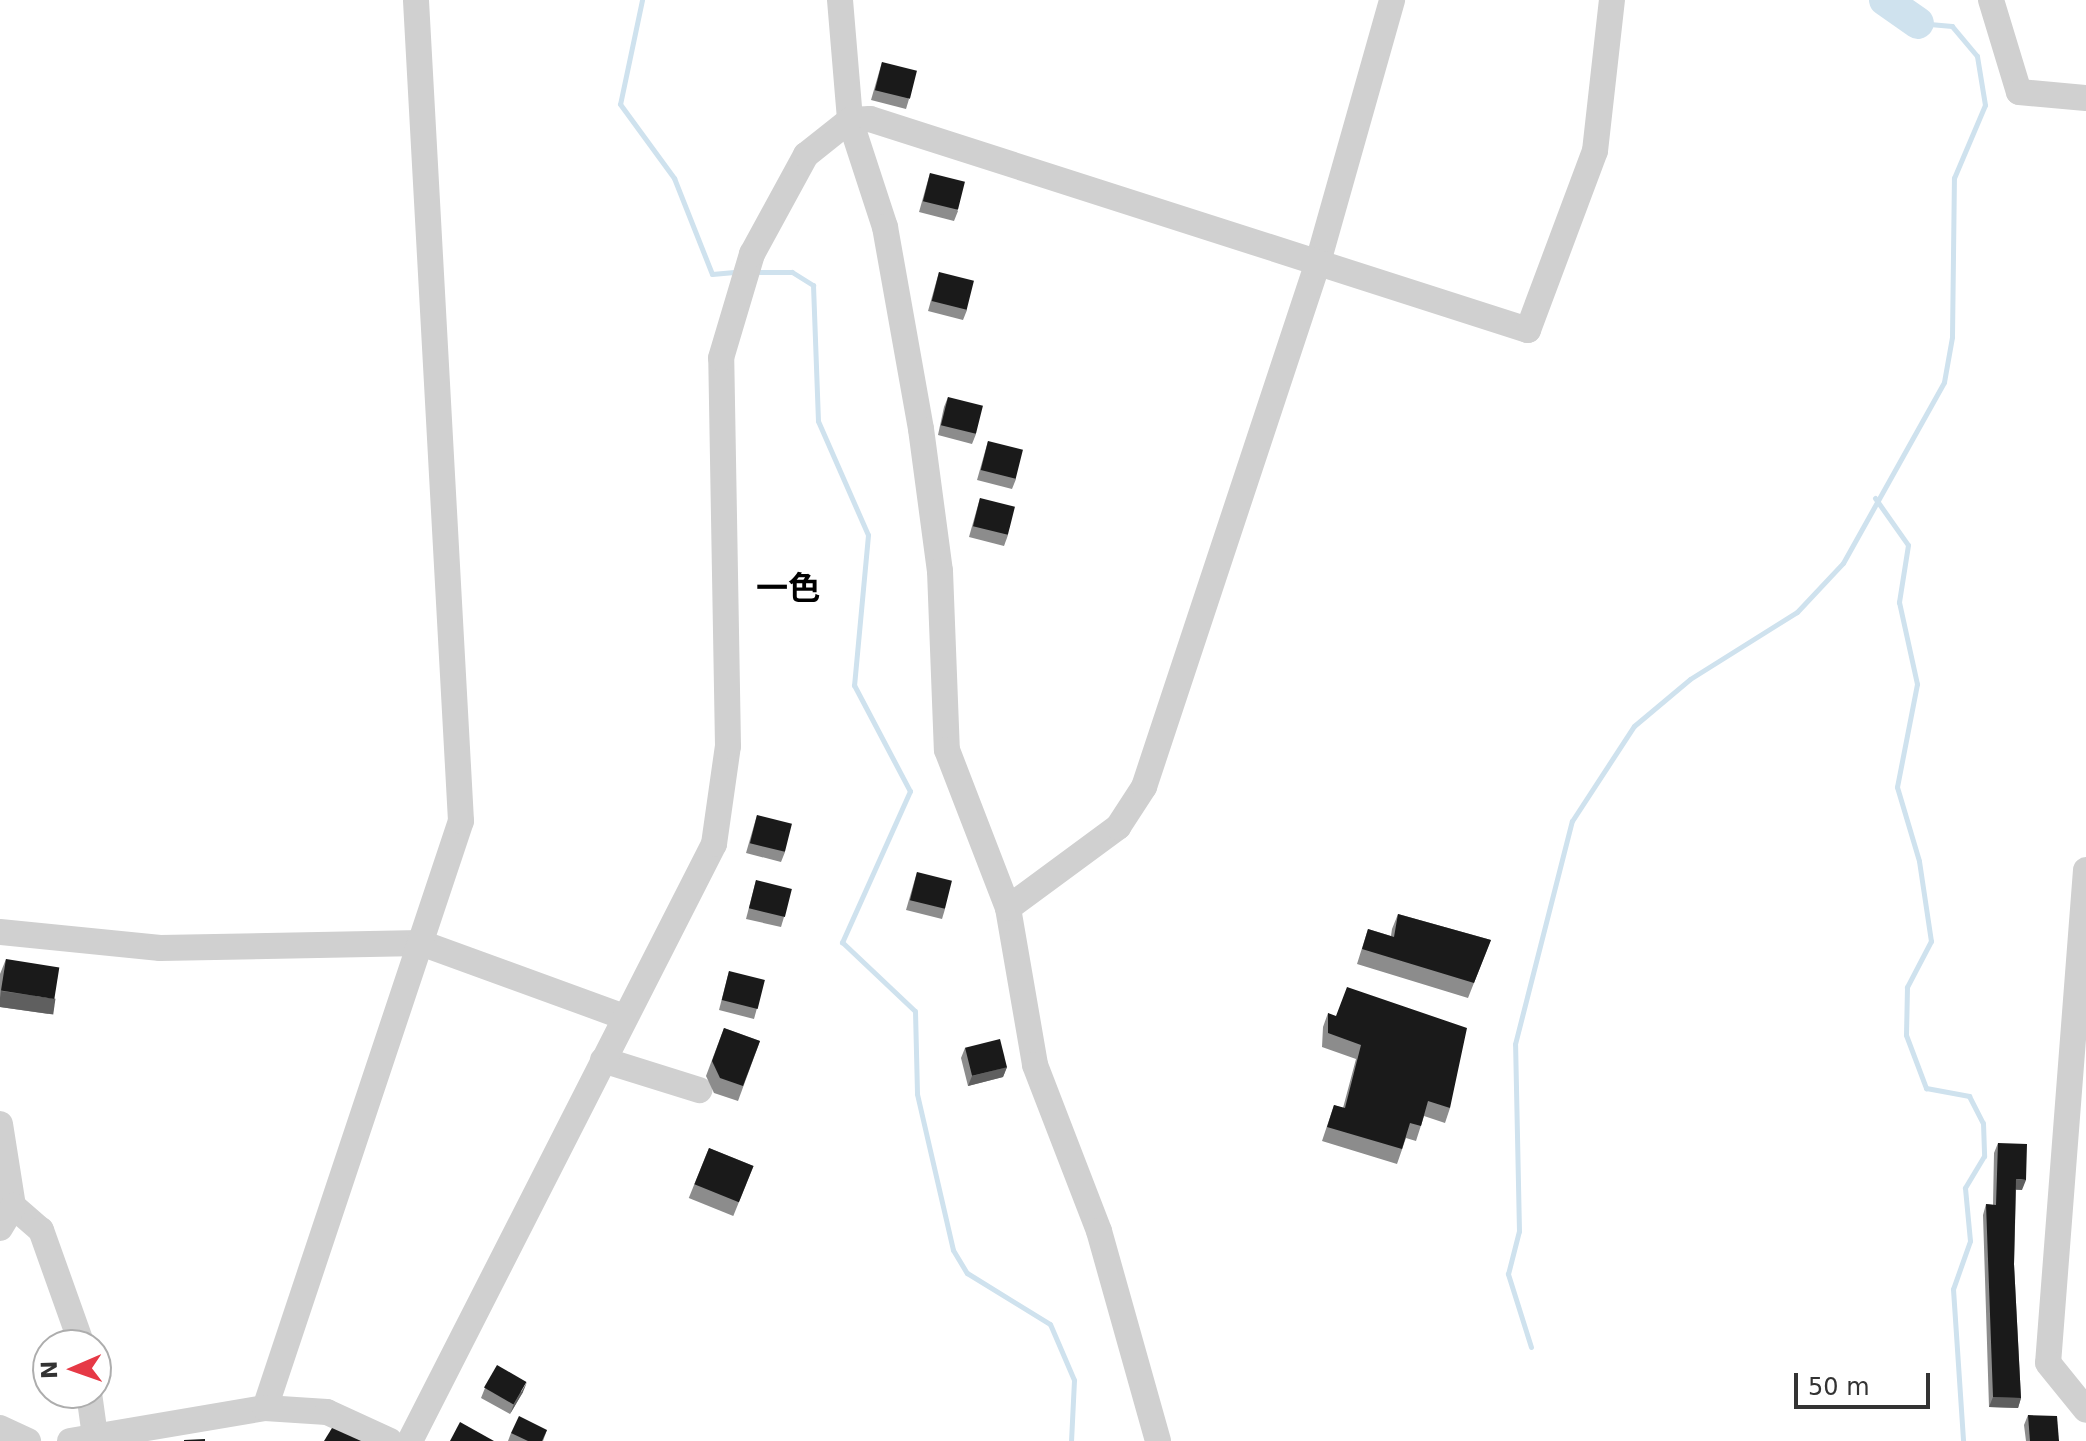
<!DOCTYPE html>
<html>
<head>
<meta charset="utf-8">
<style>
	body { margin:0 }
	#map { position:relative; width:2086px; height:1441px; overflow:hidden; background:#fff; font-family:"DejaVu Sans","Noto Sans JP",sans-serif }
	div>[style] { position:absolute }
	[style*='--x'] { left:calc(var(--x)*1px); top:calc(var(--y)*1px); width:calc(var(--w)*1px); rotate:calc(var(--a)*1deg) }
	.stream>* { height:5px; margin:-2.5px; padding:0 2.5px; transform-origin:2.5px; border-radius:2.5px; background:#cfe2ee }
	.river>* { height:32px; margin:-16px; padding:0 16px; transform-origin:16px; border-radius:16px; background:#cfe2ee }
	.minor>* { height:26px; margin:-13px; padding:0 13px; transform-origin:13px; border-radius:13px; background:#d0d0d0 }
	.wall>* { inset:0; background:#8c8c8c; transform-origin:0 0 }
	.shaded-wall>* { inset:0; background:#5f5f5f; transform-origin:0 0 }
	.building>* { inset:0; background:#1a1a1a; transform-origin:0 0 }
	span { translate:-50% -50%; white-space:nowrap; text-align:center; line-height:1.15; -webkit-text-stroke:8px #fff; paint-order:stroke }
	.quarter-label { font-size:32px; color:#000; font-weight:700 }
	.north { position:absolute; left:32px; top:1329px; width:80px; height:80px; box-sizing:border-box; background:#fff; border:2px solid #adadad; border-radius:50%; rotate:268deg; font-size:22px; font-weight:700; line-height:32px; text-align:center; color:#333 }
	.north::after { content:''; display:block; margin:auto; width:28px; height:36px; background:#e63946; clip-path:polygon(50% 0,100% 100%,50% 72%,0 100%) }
	.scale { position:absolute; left:1794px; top:1373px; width:136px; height:36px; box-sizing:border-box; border:4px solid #333; border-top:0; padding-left:10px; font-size:24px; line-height:28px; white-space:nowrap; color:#333; -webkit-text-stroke:6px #fff; paint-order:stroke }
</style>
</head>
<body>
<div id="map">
	<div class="stream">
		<div style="--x:642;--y:0;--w:106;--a:101.9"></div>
		<div style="--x:620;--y:104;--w:92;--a:53.9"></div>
		<div style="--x:674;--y:178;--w:103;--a:68.4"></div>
		<div style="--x:712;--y:274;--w:25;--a:-5"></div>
		<div style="--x:755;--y:272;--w:37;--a:0"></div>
		<div style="--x:792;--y:272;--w:25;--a:32"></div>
		<div style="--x:813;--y:285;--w:136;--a:87.9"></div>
		<div style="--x:818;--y:421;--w:124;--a:66.3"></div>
		<div style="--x:868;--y:535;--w:151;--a:95.3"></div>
		<div style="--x:854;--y:685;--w:120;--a:62.2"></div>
		<div style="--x:910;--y:791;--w:166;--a:114.2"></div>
		<div style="--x:842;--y:942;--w:100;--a:43.4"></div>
		<div style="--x:915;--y:1011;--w:83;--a:88.6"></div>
		<div style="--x:917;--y:1094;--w:160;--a:77"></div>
		<div style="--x:953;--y:1250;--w:27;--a:59"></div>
		<div style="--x:967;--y:1273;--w:97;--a:31.6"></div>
		<div style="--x:1050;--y:1324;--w:61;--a:66.8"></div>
		<div style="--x:1074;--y:1380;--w:61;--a:92.8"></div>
		<div style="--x:1875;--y:498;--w:57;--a:54.9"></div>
		<div style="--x:1908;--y:545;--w:58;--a:99"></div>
		<div style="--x:1899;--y:602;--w:84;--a:77.6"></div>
		<div style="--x:1917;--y:684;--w:105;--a:101"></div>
		<div style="--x:1897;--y:787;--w:77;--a:73.4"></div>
		<div style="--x:1919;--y:861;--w:81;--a:81.5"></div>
		<div style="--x:1931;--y:941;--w:52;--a:117.6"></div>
		<div style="--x:1907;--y:987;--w:48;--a:91.2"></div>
		<div style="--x:1906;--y:1035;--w:57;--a:69.3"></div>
		<div style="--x:1926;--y:1088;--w:44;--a:10.5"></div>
		<div style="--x:1969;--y:1096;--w:30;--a:63"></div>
		<div style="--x:1983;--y:1123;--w:33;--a:88"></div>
		<div style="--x:1984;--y:1156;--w:37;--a:121"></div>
		<div style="--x:1965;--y:1188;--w:53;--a:84.6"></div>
		<div style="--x:1970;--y:1241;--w:51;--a:109.5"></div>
		<div style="--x:1953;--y:1289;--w:152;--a:86.2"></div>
		<div style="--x:1531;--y:1347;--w:77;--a:-107.5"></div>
		<div style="--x:1508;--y:1274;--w:44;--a:-75.7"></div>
		<div style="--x:1519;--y:1231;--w:187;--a:-91.2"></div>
		<div style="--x:1515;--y:1044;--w:230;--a:-75.7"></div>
		<div style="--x:1572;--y:821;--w:113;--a:-56.9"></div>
		<div style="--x:1634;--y:726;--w:73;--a:-40"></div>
		<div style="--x:1690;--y:679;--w:126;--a:-32.1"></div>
		<div style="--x:1797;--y:612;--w:67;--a:-46.8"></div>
		<div style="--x:1843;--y:563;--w:207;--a:-60.8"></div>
		<div style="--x:1944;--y:382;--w:46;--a:-79.9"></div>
		<div style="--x:1952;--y:337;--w:159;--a:-89.3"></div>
		<div style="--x:1954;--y:178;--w:79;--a:-67"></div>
		<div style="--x:1985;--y:105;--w:50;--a:-99.3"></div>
		<div style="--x:1977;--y:56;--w:39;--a:-130"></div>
		<div style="--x:1952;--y:26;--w:34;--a:-175"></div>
	</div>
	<div class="river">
		<div style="--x:1885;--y:0;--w:40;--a:34.9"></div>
	</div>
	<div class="minor">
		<div style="--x:840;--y:0;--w:120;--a:85.2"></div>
		<div style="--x:850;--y:120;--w:113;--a:71.9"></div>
		<div style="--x:885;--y:227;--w:205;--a:79.9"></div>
		<div style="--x:921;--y:429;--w:143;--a:82.4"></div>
		<div style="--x:940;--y:571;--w:179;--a:87.8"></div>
		<div style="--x:947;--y:750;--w:169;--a:68.9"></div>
		<div style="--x:1008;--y:908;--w:159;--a:80.2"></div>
		<div style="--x:1035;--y:1065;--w:178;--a:68.9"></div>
		<div style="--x:1099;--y:1231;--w:218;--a:74.3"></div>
		<div style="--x:1991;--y:0;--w:96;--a:73.1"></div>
		<div style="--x:2019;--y:92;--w:67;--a:5.1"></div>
		<div style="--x:2086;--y:870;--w:494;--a:94.4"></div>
		<div style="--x:2048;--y:1363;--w:60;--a:51"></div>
		<div style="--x:1008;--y:908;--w:137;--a:-36.4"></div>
		<div style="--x:1118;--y:827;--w:48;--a:-57"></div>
		<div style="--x:1144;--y:787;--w:553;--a:-71.66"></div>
		<div style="--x:1318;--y:262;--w:272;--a:-74.2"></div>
		<div style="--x:0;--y:932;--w:161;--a:5.7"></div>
		<div style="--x:160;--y:948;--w:261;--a:-1.1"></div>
		<div style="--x:421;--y:943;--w:214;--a:20"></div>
		<div style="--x:603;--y:1060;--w:101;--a:17.4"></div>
		<div style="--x:0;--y:1124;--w:83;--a:81"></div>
		<div style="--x:13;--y:1206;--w:37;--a:41"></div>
		<div style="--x:41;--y:1230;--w:122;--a:70.4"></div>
		<div style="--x:0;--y:1228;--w:26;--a:-59"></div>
		<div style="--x:89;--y:1393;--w:43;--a:82.1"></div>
		<div style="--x:265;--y:1408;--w:619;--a:-71.54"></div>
		<div style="--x:461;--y:821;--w:822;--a:-93.14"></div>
		<div style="--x:0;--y:1428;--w:31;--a:25"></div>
		<div style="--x:70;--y:1441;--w:198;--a:-9.6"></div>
		<div style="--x:265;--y:1408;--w:62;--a:3.7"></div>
		<div style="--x:327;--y:1412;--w:69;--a:24.7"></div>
		<div style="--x:410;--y:1441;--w:670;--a:-63.01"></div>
		<div style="--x:714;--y:844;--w:99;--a:-81.9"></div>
		<div style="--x:728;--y:746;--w:388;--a:-91"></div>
		<div style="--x:721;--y:358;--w:109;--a:-73.4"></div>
		<div style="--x:752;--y:254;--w:113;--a:-61.4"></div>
		<div style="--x:806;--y:155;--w:56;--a:-38.5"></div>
		<div style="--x:850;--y:120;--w:20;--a:-3"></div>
		<div style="--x:870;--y:119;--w:691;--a:17.78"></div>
		<div style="--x:1528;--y:330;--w:191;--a:-69.5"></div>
		<div style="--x:1595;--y:151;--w:152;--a:-83.6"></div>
	</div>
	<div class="wall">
		<div style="clip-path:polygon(882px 62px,909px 99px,906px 109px,871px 100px)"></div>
		<div style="clip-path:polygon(930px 173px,958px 211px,954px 221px,919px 212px)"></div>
		<div style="clip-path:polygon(939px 272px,967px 310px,963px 320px,928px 311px)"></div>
		<div style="clip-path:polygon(948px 397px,976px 434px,972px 444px,938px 435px,944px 407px)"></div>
		<div style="clip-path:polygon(988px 441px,1016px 479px,1012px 489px,977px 480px)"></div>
		<div style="clip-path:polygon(980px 498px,1008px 535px,1004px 546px,969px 537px)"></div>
		<div style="clip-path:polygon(757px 815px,785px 852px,781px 862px,746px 853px)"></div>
		<div style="clip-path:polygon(917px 872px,945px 909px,942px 919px,906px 910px)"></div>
		<div style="clip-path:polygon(756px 880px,784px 917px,781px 927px,746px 919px)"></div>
		<div style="clip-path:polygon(1398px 914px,1491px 940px,1468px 998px,1357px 964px,1368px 929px,1391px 936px,1392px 929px)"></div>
		<div style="clip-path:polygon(6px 959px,49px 1014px,0 1007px,0 974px)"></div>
		<div style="clip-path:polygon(729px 971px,757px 1008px,754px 1019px,719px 1010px)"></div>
		<div style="clip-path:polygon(1328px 1013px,1450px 1108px,1445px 1123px,1424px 1116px,1416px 1141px,1406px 1138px,1397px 1164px,1322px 1141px,1334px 1105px,1343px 1108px,1356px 1059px,1322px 1047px,1323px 1027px)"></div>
		<div style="clip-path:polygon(724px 1028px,760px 1041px,738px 1101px,714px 1093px,706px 1076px)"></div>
		<div style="clip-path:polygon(965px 1048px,1007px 1067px,1003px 1077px,968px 1086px,961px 1058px)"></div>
		<div style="clip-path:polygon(1998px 1143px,2022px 1190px,2016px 1190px,2014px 1264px,2021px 1398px,2018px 1408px,1989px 1407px,1983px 1215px,1986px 1204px,1993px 1205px,1994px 1153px)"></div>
		<div style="left:709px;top:1148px;width:48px;height:54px;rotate:22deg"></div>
		<div style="clip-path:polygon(485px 1388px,523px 1392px,510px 1414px,481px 1398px)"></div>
		<div style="clip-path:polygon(2028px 1415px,2059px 1441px,2026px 1441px,2024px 1425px)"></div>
		<div style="clip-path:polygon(547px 1430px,543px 1441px,508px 1441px,511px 1433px)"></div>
	</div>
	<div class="shaded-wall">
		<div style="left:1px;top:991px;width:55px;height:16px;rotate:8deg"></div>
		<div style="clip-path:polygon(1007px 1067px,1003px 1077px,968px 1086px,972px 1076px)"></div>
		<div style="clip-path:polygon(2016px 1179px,2026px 1180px,2022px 1190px,2013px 1189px)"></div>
		<div style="clip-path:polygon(527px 1382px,523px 1392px,510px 1414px,514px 1404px)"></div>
		<div style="clip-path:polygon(1993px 1397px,2021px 1398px,2018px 1408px,1989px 1407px)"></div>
	</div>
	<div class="building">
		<div style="left:882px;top:62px;width:36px;height:29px;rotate:14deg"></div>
		<div style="left:930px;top:173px;width:36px;height:29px;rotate:14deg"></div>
		<div style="left:939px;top:272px;width:36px;height:30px;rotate:14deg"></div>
		<div style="left:948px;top:397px;width:36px;height:29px;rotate:14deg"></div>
		<div style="left:988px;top:441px;width:36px;height:30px;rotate:14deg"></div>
		<div style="left:980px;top:498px;width:36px;height:29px;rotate:14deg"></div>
		<div style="left:757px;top:815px;width:36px;height:29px;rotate:14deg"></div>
		<div style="left:917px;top:872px;width:36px;height:29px;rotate:14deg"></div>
		<div style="left:756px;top:880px;width:37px;height:29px;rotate:14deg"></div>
		<div style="clip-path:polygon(1398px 914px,1491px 940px,1474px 983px,1362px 949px,1368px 929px,1394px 937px)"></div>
		<div style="left:6px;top:959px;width:54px;height:32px;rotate:9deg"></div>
		<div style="left:729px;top:971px;width:37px;height:30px;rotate:14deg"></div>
		<div style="clip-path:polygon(1347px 987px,1467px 1028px,1450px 1108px,1428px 1101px,1421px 1126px,1410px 1123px,1402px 1149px,1327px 1127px,1334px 1105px,1345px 1108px,1361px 1045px,1328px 1033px,1328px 1013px,1336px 1016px)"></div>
		<div style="clip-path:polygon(724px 1028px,760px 1041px,743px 1086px,720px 1078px,712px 1061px)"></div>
		<div style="left:1000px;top:1039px;width:29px;height:36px;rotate:76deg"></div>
		<div style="clip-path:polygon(1998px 1143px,2027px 1144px,2026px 1180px,2016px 1179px,2014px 1264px,2021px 1398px,1993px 1397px,1986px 1204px,1996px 1205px)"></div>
		<div style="left:709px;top:1148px;width:48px;height:39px;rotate:22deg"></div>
		<div style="left:497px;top:1365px;width:34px;height:26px;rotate:30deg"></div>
		<div style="clip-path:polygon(2028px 1415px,2057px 1416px,2059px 1441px,2030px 1441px)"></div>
		<div style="clip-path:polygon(519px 1416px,547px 1430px,542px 1441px,528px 1441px,511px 1433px)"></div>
		<div style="clip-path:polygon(460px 1422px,494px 1441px,450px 1441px)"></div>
		<div style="clip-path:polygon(332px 1428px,361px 1441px,324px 1441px)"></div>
		<div style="clip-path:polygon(205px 1439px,205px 1441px,184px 1441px,184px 1440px)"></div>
	</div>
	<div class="quarter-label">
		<span style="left:788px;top:588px">一色</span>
	</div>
	<div class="north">N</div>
	<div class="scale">50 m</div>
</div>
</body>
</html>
